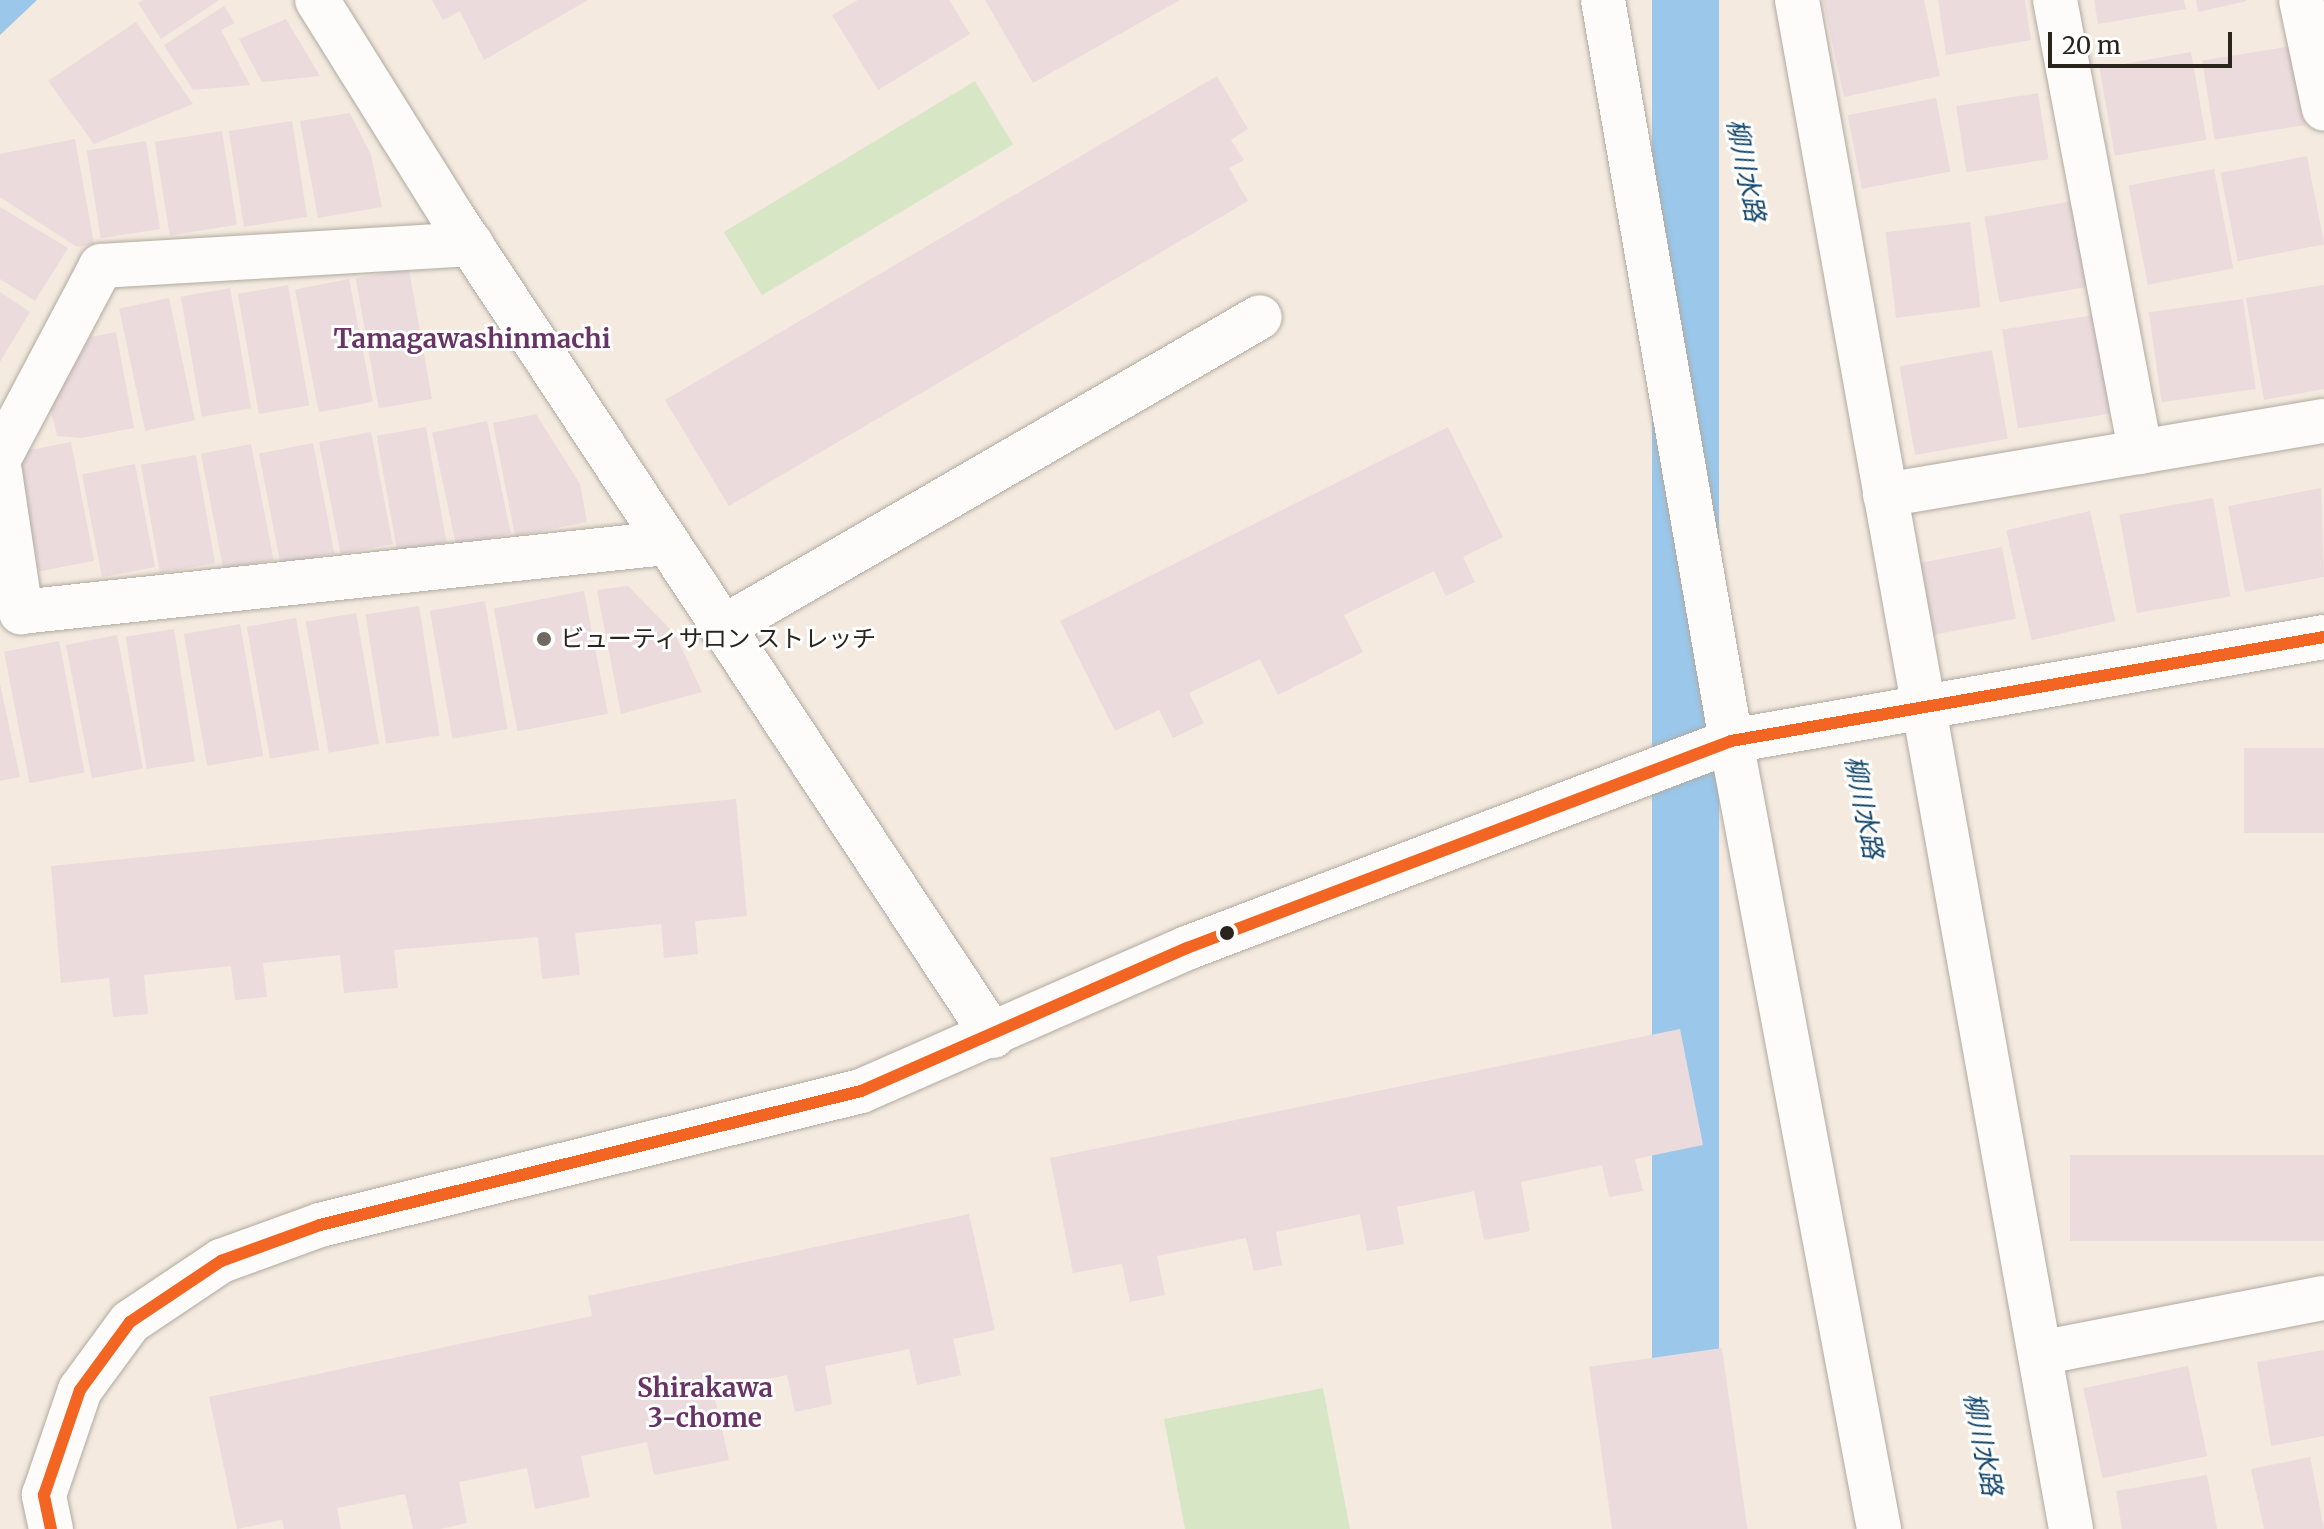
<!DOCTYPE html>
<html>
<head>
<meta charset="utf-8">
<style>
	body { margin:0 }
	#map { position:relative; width:2324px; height:1529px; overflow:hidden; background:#f4eadf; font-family:Merriweather,"Noto Sans JP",serif }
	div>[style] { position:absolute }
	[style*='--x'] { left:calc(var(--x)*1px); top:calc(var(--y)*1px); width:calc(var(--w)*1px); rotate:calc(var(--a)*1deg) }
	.green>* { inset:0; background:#d7e7c6; transform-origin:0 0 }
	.water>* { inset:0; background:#9ac7ea; transform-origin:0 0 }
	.building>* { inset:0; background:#ebdbdd; transform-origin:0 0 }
	.roads { filter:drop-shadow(0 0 2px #b1aaa1) drop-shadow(0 0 2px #b1aaa1) }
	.street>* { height:44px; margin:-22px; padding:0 22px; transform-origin:22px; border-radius:22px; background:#fdfcfa }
	.secondary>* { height:44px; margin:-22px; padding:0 22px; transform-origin:22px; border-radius:22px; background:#fdfcfa }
	.bus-1>* { height:12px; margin:-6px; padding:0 6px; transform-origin:6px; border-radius:6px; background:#f26522 }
	.dots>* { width:22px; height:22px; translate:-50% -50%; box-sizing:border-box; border:4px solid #fff; border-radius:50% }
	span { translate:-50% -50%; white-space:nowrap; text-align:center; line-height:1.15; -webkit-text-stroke:6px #fff; paint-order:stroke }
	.poi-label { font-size:24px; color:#2b241d }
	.left { translate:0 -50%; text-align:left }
	.water-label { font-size:26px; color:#114469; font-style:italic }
	.neighbourhood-label { font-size:26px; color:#673465; font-weight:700 }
	.scale { position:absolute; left:2048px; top:32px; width:184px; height:36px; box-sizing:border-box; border:4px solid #2b241d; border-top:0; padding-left:10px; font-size:24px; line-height:28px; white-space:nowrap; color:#2b241d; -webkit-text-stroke:6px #fff; paint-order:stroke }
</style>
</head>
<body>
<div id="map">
	<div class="green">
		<div style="left:975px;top:81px;width:74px;height:293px;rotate:59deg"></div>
		<div style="clip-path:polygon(1323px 1388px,1350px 1529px,1185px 1529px,1164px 1419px)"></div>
	</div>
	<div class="water">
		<div style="clip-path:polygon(0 0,37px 0,0 35px)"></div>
		<div style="left:1652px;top:0;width:67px;height:1556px"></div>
	</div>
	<div class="building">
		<div style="clip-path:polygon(143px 0,219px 0,161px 39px,138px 3px)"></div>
		<div style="clip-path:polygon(432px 0,588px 0,484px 60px,460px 11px,443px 20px)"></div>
		<div style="clip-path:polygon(858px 0,949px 0,970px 34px,878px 90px,832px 15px)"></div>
		<div style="clip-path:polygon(985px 0,1180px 0,1033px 83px)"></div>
		<div style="clip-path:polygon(1823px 0,1924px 0,1940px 76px,1844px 97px)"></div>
		<div style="clip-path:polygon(1938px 0,2025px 0,2031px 40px,1946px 55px)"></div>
		<div style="clip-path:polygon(2094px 0,2184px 0,2186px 9px,2098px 24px)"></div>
		<div style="clip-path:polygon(2196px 0,2247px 0,2247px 1px,2198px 12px)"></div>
		<div style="clip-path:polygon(224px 6px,235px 23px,221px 30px,250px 85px,193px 90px,164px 45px)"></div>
		<div style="clip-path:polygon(286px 19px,320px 76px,262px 82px,239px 39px)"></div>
		<div style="clip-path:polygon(136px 22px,193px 104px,94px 144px,48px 81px)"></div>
		<div style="left:2293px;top:46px;width:80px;height:92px;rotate:81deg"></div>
		<div style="left:2191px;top:52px;width:89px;height:93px;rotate:80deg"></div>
		<div style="clip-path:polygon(1217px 76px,1248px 129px,1231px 140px,1244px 160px,1229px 168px,1248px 201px,729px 506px,665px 400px)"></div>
		<div style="left:2038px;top:93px;width:67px;height:83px;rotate:81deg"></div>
		<div style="left:1936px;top:98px;width:75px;height:90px;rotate:79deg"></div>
		<div style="clip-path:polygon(350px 113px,371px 155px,382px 207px,318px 218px,300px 121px)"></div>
		<div style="left:292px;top:121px;width:97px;height:64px;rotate:81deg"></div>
		<div style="left:222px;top:131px;width:95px;height:68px;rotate:81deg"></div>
		<div style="clip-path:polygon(75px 139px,94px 244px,77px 247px,0 197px,0 154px)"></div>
		<div style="left:146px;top:141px;width:89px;height:60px;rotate:81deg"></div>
		<div style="left:2307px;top:156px;width:90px;height:88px;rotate:79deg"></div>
		<div style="left:2214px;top:169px;width:101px;height:87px;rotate:79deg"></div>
		<div style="left:2073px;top:201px;width:87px;height:90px;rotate:80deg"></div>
		<div style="clip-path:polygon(0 207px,68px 248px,35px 301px,0 279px)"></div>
		<div style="left:1970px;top:222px;width:86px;height:85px;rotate:83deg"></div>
		<div style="left:409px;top:269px;width:132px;height:54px;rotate:80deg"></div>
		<div style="left:349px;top:279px;width:125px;height:55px;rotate:79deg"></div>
		<div style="left:288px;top:285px;width:122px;height:51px;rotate:80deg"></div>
		<div style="clip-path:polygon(2324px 285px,2324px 389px,2264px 400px,2246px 298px)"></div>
		<div style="left:230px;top:288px;width:122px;height:50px;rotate:80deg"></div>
		<div style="clip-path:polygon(0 292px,30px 312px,0 362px)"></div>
		<div style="left:169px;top:298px;width:125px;height:51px;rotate:78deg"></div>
		<div style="left:2243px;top:299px;width:91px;height:95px;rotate:82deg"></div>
		<div style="left:2094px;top:315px;width:100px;height:93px;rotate:81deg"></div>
		<div style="clip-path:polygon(116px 332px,134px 428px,81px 438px,57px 436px,50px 406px,91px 337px)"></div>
		<div style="left:1992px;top:350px;width:90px;height:94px;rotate:80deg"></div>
		<div style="clip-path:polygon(536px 414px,580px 484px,587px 522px,515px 536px,493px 423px)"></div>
		<div style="left:487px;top:421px;width:115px;height:56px;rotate:78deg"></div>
		<div style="left:426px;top:427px;width:117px;height:50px;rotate:80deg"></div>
		<div style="clip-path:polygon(1448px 427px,1503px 537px,1463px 557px,1475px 582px,1446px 596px,1434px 571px,1344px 615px,1363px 652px,1278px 695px,1260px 659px,1189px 693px,1204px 723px,1173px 738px,1159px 710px,1115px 731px,1060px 621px)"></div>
		<div style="left:371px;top:432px;width:114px;height:53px;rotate:79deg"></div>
		<div style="left:71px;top:442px;width:121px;height:56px;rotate:79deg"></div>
		<div style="left:313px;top:443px;width:112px;height:55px;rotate:79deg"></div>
		<div style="left:251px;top:444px;width:118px;height:51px;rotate:79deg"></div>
		<div style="left:196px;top:455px;width:110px;height:56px;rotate:80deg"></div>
		<div style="left:135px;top:464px;width:105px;height:54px;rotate:79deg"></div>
		<div style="clip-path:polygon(2321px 488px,2324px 577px,2245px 592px,2228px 506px)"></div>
		<div style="left:2213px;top:498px;width:100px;height:95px;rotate:80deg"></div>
		<div style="left:2090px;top:511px;width:113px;height:86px;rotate:77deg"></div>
		<div style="left:2002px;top:547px;width:73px;height:89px;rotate:79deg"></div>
		<div style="clip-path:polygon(628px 586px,675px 634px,702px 692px,621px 714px,597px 590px)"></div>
		<div style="left:584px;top:591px;width:125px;height:92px;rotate:79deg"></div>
		<div style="left:485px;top:601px;width:130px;height:56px;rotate:80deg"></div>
		<div style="left:419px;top:606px;width:131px;height:54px;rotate:81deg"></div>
		<div style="left:356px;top:613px;width:133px;height:51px;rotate:80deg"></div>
		<div style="left:296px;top:618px;width:134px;height:50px;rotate:80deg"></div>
		<div style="left:240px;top:624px;width:134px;height:57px;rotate:80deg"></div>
		<div style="left:174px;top:629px;width:134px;height:49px;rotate:81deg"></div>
		<div style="left:117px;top:635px;width:136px;height:52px;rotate:79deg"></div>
		<div style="left:59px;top:641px;width:134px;height:56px;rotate:79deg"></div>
		<div style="clip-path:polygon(0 684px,20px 777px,0 781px)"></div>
		<div style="left:2324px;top:748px;width:85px;height:80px;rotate:90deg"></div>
		<div style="clip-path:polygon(736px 799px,747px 916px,695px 921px,698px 954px,664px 958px,661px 924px,575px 933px,580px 975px,542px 979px,538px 937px,394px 950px,398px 988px,344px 993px,340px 955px,263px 963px,267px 997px,235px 1000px,231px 966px,144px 975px,148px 1014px,113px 1017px,109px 978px,61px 983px,51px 866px)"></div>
		<div style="clip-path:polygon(1680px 1029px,1703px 1145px,1635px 1159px,1643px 1191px,1609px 1197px,1602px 1165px,1521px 1182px,1530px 1231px,1484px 1240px,1474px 1191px,1397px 1207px,1404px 1244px,1367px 1251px,1360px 1214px,1276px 1232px,1282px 1265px,1254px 1271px,1246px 1238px,1157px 1256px,1165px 1295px,1130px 1302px,1122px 1264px,1073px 1273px,1050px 1158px)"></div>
		<div style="left:2324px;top:1155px;width:86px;height:254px;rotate:90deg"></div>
		<div style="clip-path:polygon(969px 1214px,995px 1330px,953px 1339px,961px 1375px,917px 1385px,909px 1349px,825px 1366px,832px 1404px,795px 1412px,787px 1375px,713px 1390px,729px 1460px,654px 1475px,647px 1442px,581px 1456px,590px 1497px,535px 1509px,527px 1468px,459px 1482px,467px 1523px,440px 1529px,413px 1529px,405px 1494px,337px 1508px,341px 1529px,284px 1529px,282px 1520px,237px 1529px,209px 1397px,592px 1316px,588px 1296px)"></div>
		<div style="left:1722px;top:1348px;width:183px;height:134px;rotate:82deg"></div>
		<div style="clip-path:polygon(2324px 1350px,2324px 1436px,2271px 1446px,2257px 1362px)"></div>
		<div style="left:2188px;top:1366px;width:92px;height:107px;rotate:78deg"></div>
		<div style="clip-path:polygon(2310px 1457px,2324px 1529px,2264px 1529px,2251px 1469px)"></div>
		<div style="clip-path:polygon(2207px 1475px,2217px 1529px,2122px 1529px,2116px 1491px)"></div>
	</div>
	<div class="roads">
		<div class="street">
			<div style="--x:1603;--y:0;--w:752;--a:80.2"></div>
			<div style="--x:1731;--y:741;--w:802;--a:79.36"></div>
			<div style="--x:1797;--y:0;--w:1553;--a:79.84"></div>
			<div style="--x:2055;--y:0;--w:460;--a:79.3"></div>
			<div style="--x:2301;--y:0;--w:111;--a:78.1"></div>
			<div style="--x:0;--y:457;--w:216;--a:-62.1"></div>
			<div style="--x:101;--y:266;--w:371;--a:-3.4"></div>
			<div style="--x:0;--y:472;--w:142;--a:81.5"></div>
			<div style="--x:21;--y:612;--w:649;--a:-6.11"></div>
			<div style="--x:1885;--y:495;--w:445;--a:-9.6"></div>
			<div style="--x:722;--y:628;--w:621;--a:-30.03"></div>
			<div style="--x:2040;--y:1353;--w:289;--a:-11"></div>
		</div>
		<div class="secondary">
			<div style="--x:317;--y:0;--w:251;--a:58"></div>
			<div style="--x:450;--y:213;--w:986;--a:56.58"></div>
			<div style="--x:51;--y:1529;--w:35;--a:-102"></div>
			<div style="--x:44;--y:1495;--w:111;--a:-71.1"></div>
			<div style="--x:80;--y:1390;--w:84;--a:-53.7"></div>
			<div style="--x:130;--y:1322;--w:110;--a:-33.8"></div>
			<div style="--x:221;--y:1261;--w:105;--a:-20"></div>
			<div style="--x:320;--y:1225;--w:557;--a:-13.91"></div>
			<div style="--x:861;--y:1091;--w:356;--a:-23.7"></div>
			<div style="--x:1187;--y:948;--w:582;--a:-20.83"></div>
			<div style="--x:1731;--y:741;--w:602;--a:-9.95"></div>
		</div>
	</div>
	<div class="bus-1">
		<div style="--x:51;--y:1529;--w:35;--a:-102"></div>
		<div style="--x:44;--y:1495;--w:111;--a:-71.1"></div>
		<div style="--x:80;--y:1390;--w:84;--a:-53.7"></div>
		<div style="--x:130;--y:1322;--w:110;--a:-33.8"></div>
		<div style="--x:221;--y:1261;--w:105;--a:-20"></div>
		<div style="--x:320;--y:1225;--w:557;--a:-13.91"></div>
		<div style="--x:861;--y:1091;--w:356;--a:-23.7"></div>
		<div style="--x:1187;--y:948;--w:582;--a:-20.83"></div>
		<div style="--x:1731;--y:741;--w:602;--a:-9.95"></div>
	</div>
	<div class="dots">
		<div style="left:544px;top:639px;background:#716961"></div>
		<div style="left:1227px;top:933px;background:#2b241d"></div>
	</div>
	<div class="poi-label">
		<span class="left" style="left:560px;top:639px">ビューティサロン ストレッチ</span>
	</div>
	<div class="water-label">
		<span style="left:1746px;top:170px;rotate:79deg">柳川水路</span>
		<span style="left:1864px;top:807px;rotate:79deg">柳川水路</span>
		<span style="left:1983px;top:1444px;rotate:79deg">柳川水路</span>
	</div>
	<div class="neighbourhood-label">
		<span style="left:472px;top:339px">Tamagawashinmachi</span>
		<span style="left:705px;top:1403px">Shirakawa<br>3-chome</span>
	</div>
	<div class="scale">20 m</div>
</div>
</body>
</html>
